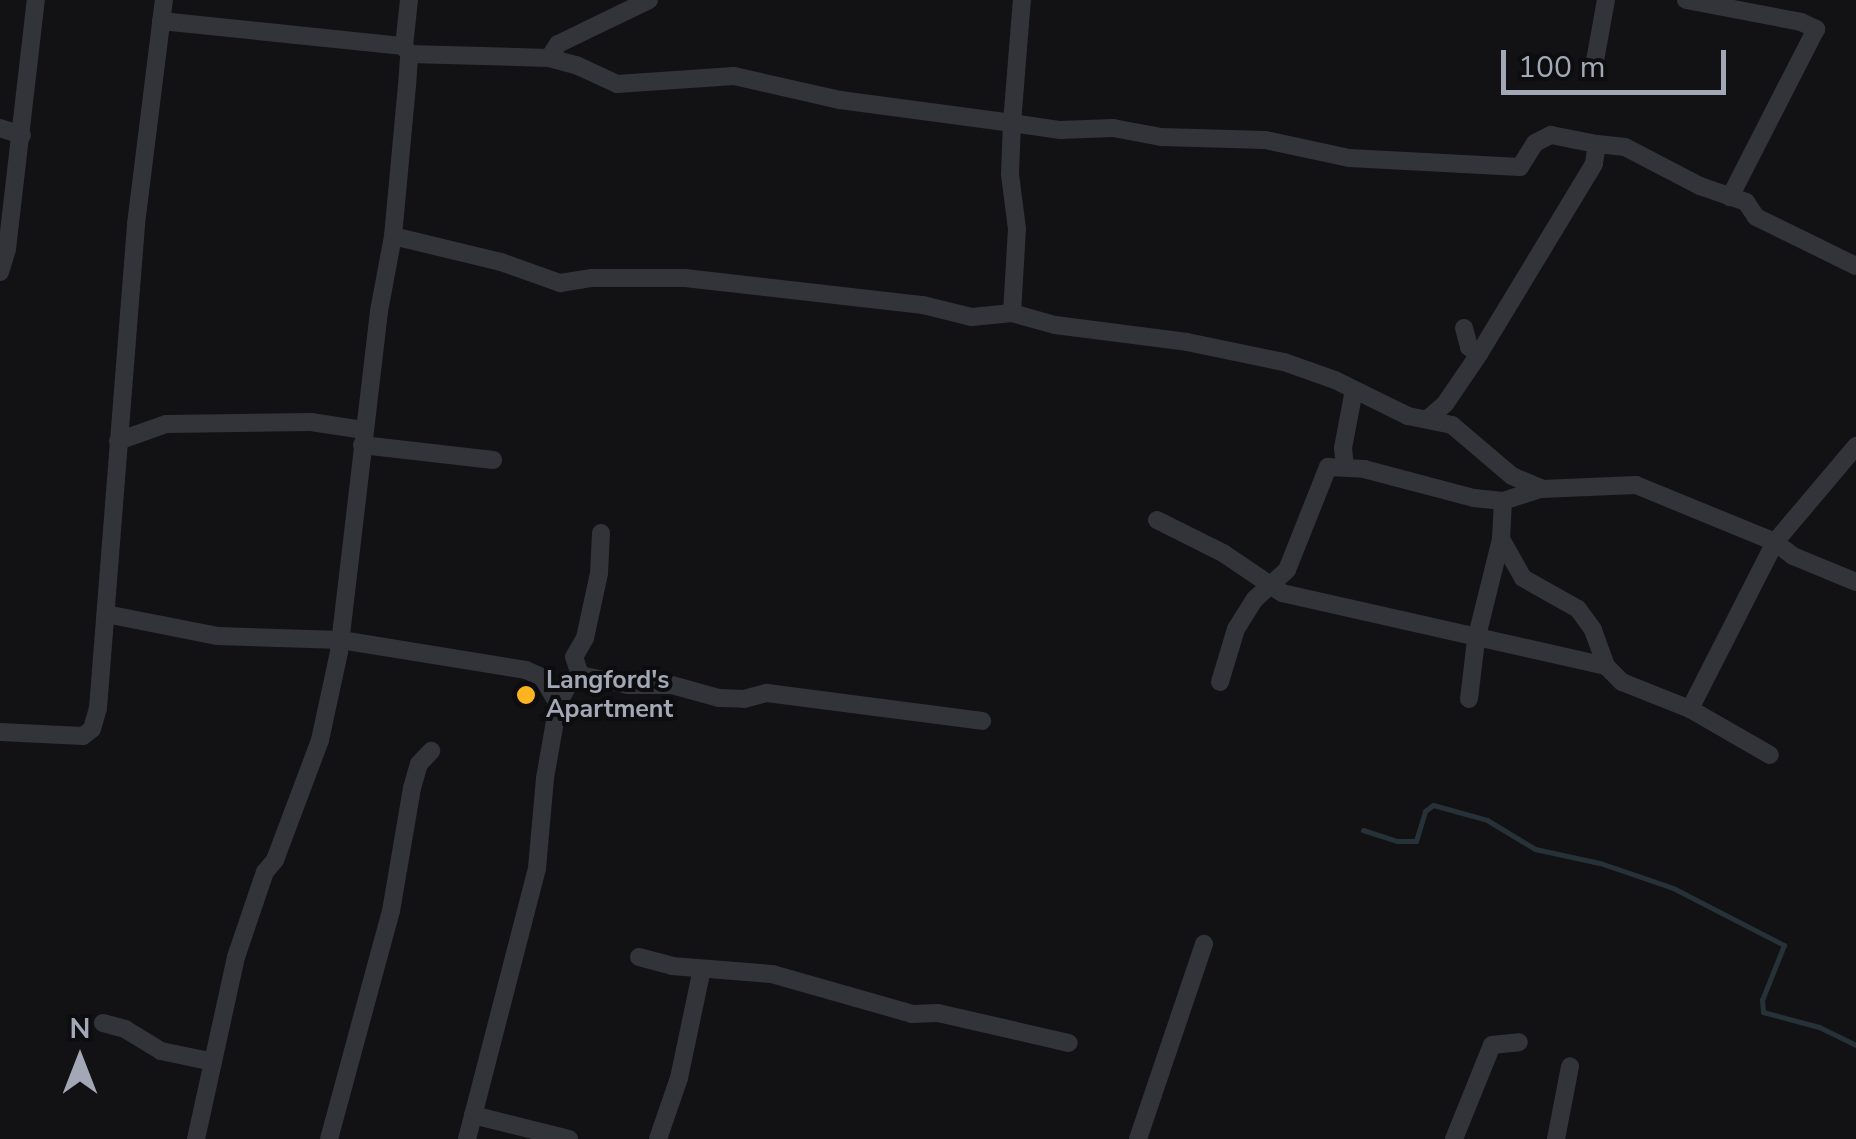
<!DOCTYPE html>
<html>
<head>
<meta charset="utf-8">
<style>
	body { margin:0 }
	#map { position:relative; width:1856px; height:1139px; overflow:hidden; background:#121214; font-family:"Nunito Sans",sans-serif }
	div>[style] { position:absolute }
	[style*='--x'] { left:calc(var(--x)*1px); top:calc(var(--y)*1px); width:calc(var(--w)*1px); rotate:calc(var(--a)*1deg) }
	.stream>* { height:5px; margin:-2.5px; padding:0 2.5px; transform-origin:2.5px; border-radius:2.5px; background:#273138 }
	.minor>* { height:18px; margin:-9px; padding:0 9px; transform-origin:9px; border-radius:9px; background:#333439 }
	.dots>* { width:28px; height:28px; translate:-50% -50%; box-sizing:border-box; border:5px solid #0d0d0f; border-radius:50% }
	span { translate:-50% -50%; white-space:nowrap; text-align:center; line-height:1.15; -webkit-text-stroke:8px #0d0d0f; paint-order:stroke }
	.poi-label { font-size:25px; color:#a2a8b5; font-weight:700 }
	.left { translate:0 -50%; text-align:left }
	.north { position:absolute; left:30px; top:1009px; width:100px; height:100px; -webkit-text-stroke:8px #0d0d0f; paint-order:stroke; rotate:0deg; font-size:28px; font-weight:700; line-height:40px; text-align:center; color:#a2a8b5 }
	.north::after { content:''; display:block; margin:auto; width:35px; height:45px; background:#a2a8b5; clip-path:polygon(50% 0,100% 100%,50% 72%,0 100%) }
	.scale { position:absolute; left:1501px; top:50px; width:225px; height:45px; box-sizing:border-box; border:5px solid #a2a8b5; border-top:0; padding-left:12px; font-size:30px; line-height:35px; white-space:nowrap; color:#a2a8b5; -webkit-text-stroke:8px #0d0d0f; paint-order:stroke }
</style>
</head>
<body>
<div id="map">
	<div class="stream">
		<div style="--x:1363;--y:830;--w:36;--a:18"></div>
		<div style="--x:1397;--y:841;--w:19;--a:0"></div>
		<div style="--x:1416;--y:841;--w:31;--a:-73"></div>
		<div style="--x:1425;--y:811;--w:10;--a:-37"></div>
		<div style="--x:1433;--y:805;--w:56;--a:15.5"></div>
		<div style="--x:1487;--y:820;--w:56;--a:31.1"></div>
		<div style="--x:1535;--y:849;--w:66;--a:12.2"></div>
		<div style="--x:1600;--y:863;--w:77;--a:18.9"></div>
		<div style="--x:1673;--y:888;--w:125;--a:27.2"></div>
		<div style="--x:1784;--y:945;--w:59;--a:111.8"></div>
		<div style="--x:1762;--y:1000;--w:12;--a:85"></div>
		<div style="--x:1763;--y:1012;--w:58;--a:15"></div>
		<div style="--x:1819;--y:1027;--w:41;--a:25.9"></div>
	</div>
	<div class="minor">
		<div style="--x:1686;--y:0;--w:117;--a:10.8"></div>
		<div style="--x:1801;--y:22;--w:17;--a:25"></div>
		<div style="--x:1816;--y:29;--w:189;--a:117.1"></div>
		<div style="--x:161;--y:21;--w:244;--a:5.9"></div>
		<div style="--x:409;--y:54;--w:140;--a:1.6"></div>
		<div style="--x:549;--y:58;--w:28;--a:15"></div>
		<div style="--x:576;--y:65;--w:45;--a:24.9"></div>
		<div style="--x:617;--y:84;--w:117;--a:-3.9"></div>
		<div style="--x:734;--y:76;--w:109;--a:12.8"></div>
		<div style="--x:840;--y:100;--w:174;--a:7.6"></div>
		<div style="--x:1012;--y:123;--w:123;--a:-85.4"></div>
		<div style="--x:549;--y:58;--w:17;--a:-57"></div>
		<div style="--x:558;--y:44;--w:101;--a:-25.8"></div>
		<div style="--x:1593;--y:72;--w:73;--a:-79.8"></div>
		<div style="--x:0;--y:128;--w:23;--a:18"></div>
		<div style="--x:1597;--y:144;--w:28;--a:6"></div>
		<div style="--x:1625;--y:147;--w:85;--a:27.5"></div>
		<div style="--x:1700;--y:186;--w:49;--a:19.2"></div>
		<div style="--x:1746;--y:202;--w:18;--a:56"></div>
		<div style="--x:1756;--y:217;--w:111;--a:26.1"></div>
		<div style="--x:393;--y:236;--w:111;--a:13.5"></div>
		<div style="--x:501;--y:262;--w:63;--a:19.6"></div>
		<div style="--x:560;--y:283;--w:31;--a:-9"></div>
		<div style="--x:591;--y:278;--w:94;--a:0"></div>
		<div style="--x:685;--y:278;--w:240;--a:6.5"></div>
		<div style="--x:923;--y:305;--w:50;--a:13.8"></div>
		<div style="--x:972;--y:317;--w:40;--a:-5.7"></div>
		<div style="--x:1012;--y:313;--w:45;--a:15.6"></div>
		<div style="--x:1055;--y:325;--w:133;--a:7.3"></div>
		<div style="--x:1187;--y:342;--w:99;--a:11.7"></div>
		<div style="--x:1284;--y:362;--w:54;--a:19.4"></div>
		<div style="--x:1335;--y:380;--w:81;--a:26.3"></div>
		<div style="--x:1408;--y:416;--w:45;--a:11.6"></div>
		<div style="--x:1452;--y:425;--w:79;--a:40.4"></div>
		<div style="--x:1512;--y:476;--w:33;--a:23"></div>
		<div style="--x:1542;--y:489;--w:94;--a:-2.4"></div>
		<div style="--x:1636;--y:485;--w:150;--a:22.3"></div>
		<div style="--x:1775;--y:542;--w:126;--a:-49.8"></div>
		<div style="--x:0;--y:272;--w:24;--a:-73"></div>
		<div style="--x:7;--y:249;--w:251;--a:-83.4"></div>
		<div style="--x:1012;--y:313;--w:84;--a:-86.6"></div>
		<div style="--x:1017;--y:229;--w:55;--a:-97.3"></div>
		<div style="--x:1010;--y:174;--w:51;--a:-87.8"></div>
		<div style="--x:1012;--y:123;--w:49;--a:8.3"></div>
		<div style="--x:1060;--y:130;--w:53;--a:-2.2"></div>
		<div style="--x:1113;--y:128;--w:49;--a:10.6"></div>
		<div style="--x:1161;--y:137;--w:104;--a:1.7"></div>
		<div style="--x:1265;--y:140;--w:86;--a:12.1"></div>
		<div style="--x:1349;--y:158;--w:171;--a:3"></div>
		<div style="--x:1520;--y:167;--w:28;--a:-58"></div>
		<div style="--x:1535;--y:143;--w:18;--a:-27"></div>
		<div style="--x:1551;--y:135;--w:47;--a:11.1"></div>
		<div style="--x:1597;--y:144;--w:20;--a:99"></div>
		<div style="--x:1594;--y:164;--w:222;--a:121.2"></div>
		<div style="--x:1479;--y:354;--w:60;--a:124.2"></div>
		<div style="--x:1445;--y:404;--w:23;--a:139"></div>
		<div style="--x:1464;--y:328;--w:20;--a:75"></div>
		<div style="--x:1469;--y:347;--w:12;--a:35"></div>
		<div style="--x:118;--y:441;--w:51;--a:-19.5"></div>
		<div style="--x:166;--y:424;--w:145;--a:-0.8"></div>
		<div style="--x:311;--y:422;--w:54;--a:8.6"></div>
		<div style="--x:362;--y:445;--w:132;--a:6.5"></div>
		<div style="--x:1345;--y:467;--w:19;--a:-96"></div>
		<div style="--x:1343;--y:448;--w:59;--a:-79.3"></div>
		<div style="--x:1157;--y:520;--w:74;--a:26.6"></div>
		<div style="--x:1223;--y:553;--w:71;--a:34.1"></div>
		<div style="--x:1282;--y:593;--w:332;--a:12.7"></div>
		<div style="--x:1501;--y:539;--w:45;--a:60.6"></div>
		<div style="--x:1523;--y:578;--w:63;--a:29.4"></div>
		<div style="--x:1578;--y:609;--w:26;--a:54"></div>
		<div style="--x:1593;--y:630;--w:38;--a:70"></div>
		<div style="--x:1606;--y:666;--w:23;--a:45"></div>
		<div style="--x:1622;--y:682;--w:73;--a:21.7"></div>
		<div style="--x:1690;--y:709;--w:92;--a:29.9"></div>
		<div style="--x:106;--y:614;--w:113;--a:11.2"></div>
		<div style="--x:217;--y:636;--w:124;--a:1.8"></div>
		<div style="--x:341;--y:640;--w:187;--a:9.2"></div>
		<div style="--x:526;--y:670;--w:17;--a:24"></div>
		<div style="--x:542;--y:677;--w:31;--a:59"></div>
		<div style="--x:580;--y:675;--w:49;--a:11.8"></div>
		<div style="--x:628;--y:685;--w:44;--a:0"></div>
		<div style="--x:672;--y:685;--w:49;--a:15.5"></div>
		<div style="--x:719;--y:698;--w:25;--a:2"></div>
		<div style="--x:744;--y:699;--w:24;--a:-15"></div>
		<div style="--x:767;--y:693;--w:217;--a:7.4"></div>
		<div style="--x:580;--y:675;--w:19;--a:-108"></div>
		<div style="--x:574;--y:657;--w:22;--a:-60"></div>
		<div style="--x:585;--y:638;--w:66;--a:-77.8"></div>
		<div style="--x:599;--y:573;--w:40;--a:-87.1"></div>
		<div style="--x:1220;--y:682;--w:55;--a:-73.2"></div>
		<div style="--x:1236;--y:629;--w:36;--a:-58"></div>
		<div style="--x:1255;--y:599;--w:43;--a:-42.2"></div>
		<div style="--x:1287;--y:570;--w:111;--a:-68.3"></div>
		<div style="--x:1328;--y:467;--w:36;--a:3"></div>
		<div style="--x:1364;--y:469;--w:114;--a:14.8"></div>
		<div style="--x:1474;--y:498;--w:29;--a:6"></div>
		<div style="--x:1503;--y:501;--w:40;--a:-18"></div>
		<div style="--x:1469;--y:699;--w:59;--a:-83.2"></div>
		<div style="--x:1476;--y:640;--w:104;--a:-76.1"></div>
		<div style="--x:1501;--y:539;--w:38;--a:-87"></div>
		<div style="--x:1690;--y:709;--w:187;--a:-63"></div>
		<div style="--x:1775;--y:542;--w:23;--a:38"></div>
		<div style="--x:1793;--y:556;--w:68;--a:22.4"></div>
		<div style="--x:0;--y:732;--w:83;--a:2.8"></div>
		<div style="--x:83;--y:736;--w:11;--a:-38"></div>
		<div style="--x:92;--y:729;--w:22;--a:-74"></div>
		<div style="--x:98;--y:708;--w:485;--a:-85.5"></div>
		<div style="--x:136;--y:224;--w:226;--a:-82.9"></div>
		<div style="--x:639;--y:957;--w:34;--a:15"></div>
		<div style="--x:672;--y:966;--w:100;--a:4.6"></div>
		<div style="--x:772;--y:974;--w:146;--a:15.9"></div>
		<div style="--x:912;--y:1014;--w:26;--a:-2"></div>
		<div style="--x:938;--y:1013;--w:134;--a:12.9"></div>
		<div style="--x:103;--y:1023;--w:23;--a:15"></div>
		<div style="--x:125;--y:1029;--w:42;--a:31.4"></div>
		<div style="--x:161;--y:1051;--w:53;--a:11.9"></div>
		<div style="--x:473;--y:1115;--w:99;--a:14"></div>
		<div style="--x:196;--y:1139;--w:186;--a:-77.6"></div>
		<div style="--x:236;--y:957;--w:90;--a:-71.2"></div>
		<div style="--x:265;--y:872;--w:16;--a:-50"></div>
		<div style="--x:275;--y:860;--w:128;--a:-69.4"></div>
		<div style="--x:320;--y:740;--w:90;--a:-77.8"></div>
		<div style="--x:339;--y:652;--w:343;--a:-83.3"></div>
		<div style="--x:379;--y:311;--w:76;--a:-79.4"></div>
		<div style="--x:393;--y:236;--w:151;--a:-84.7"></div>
		<div style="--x:407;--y:86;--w:32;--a:-86"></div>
		<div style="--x:409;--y:54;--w:9;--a:-122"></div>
		<div style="--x:404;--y:46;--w:46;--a:-83.8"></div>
		<div style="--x:329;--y:1139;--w:236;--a:-74.8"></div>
		<div style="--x:391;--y:911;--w:125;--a:-80.3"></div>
		<div style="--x:412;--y:788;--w:25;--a:-74"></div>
		<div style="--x:419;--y:764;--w:18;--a:-47"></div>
		<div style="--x:467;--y:1139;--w:280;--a:-75.5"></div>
		<div style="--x:537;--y:868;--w:90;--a:-84.9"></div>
		<div style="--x:545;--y:778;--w:75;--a:-80"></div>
		<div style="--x:558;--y:704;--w:27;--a:-62"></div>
		<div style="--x:571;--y:680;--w:10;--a:-29"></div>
		<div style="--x:658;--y:1139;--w:65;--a:-71"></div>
		<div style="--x:679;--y:1078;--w:111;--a:-78.1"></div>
		<div style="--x:1138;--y:1139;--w:206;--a:-71.3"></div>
		<div style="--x:1454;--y:1139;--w:101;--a:-68"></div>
		<div style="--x:1492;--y:1045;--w:27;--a:-6"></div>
		<div style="--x:1556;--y:1139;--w:74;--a:-79.1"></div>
	</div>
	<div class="dots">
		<div style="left:526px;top:695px;background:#feb41f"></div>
	</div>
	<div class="poi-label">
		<span class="left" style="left:546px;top:695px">Langford's<br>Apartment</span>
	</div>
	<div class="north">N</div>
	<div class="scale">100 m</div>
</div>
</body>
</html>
